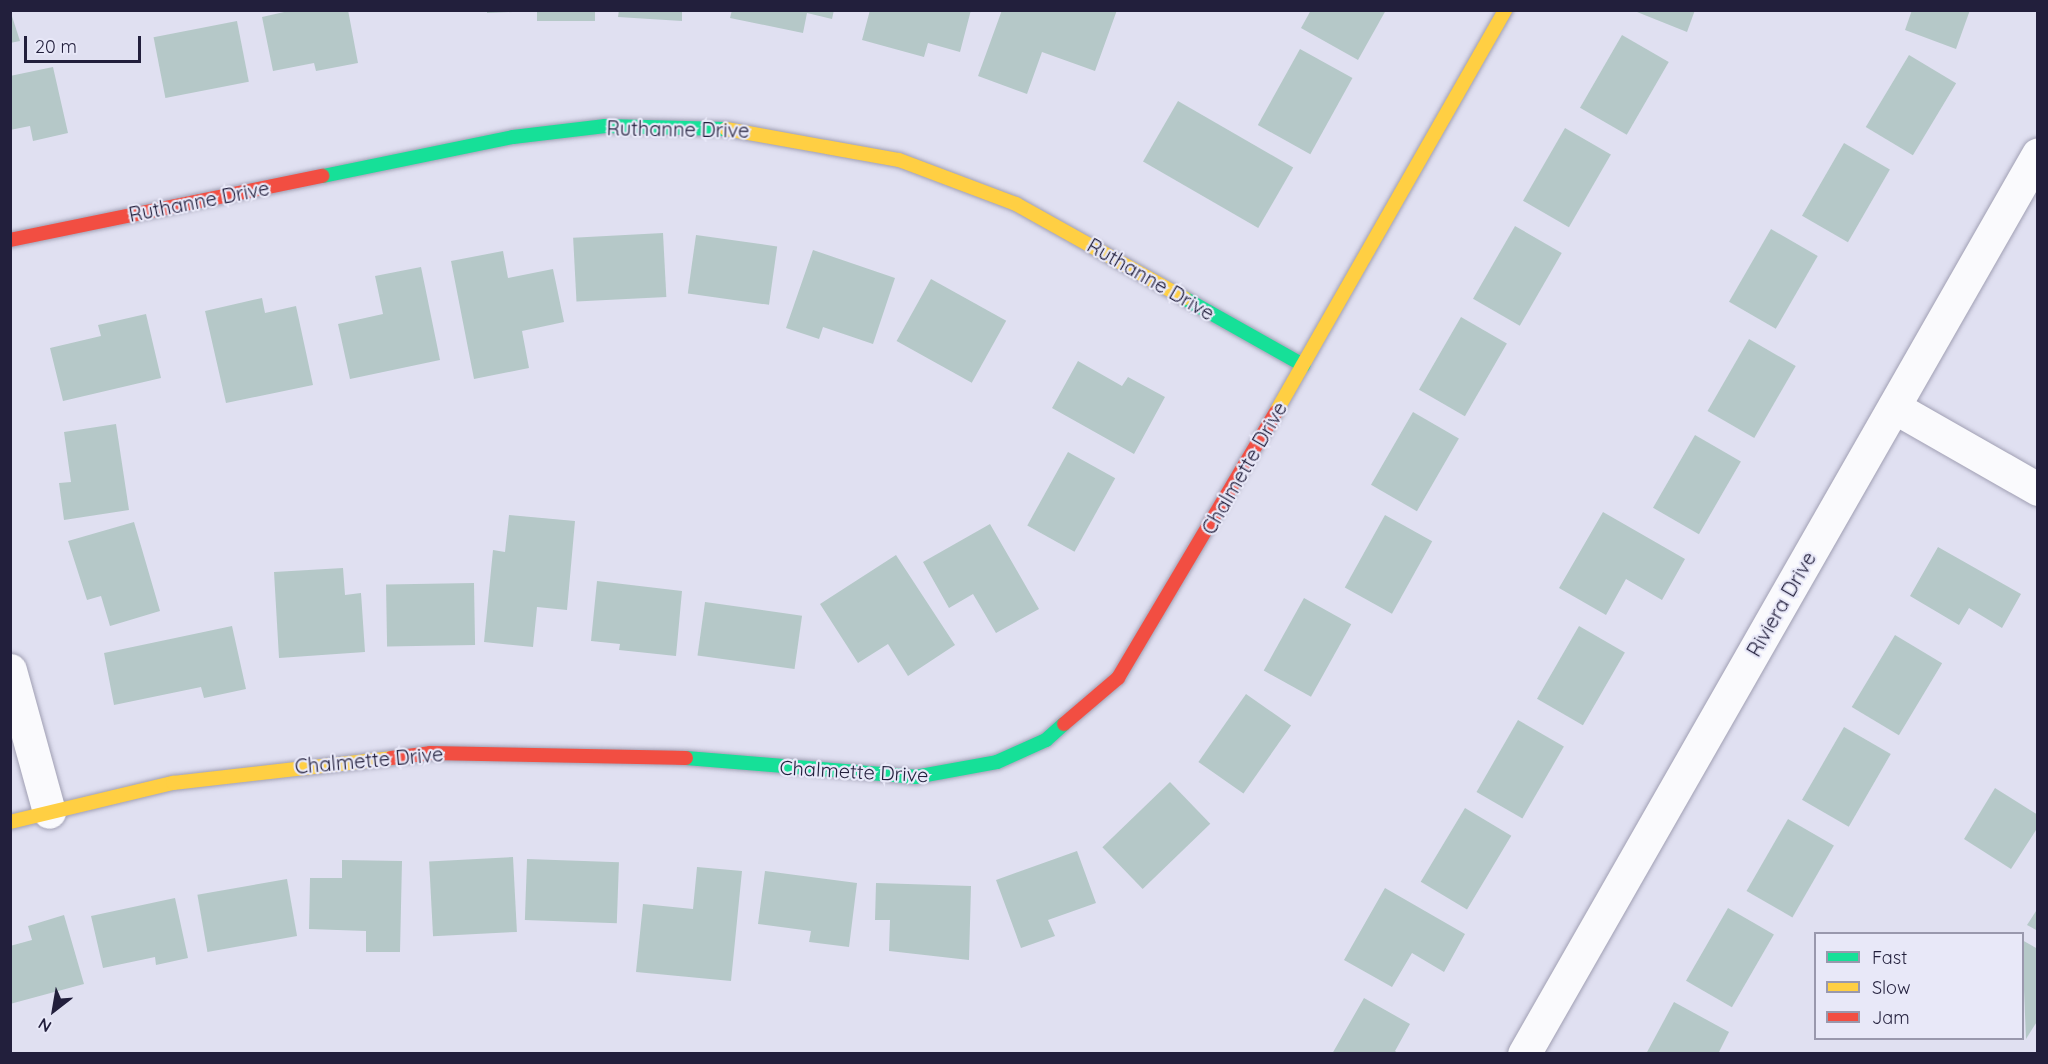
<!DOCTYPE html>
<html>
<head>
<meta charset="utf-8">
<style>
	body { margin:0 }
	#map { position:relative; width:2048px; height:1064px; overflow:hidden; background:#e0e0f1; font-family:Quicksand,sans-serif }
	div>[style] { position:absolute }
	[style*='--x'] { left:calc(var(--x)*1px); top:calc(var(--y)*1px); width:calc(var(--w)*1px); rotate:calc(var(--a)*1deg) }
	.building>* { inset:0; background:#b5c8c8; transform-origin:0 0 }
	.roads { filter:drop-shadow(0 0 2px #a09fb3) drop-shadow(0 0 2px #a09fb3) }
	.street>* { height:33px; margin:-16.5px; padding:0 16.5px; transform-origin:16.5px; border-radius:16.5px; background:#fafafd }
	.fast>* { height:14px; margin:-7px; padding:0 7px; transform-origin:7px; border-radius:7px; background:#16e098 }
	.slow>* { height:14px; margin:-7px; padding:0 7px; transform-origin:7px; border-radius:7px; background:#ffcf43 }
	.jam>* { height:14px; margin:-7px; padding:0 7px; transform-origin:7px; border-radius:7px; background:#f24e42 }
	span { translate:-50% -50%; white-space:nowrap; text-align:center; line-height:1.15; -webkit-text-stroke:4.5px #e8e8f8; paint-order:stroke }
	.street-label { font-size:20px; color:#221f3c }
	.frame { position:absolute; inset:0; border:12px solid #221f3c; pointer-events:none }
	.legend { position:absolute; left:1814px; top:932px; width:210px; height:108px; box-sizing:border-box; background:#e8e8f8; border:2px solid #9998ad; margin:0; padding:8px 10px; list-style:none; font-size:18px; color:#221f3c }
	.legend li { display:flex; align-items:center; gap:12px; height:30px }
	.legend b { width:30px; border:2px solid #9998ad }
	.north { position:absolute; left:24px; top:980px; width:60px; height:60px; -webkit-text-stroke:4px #e8e8f8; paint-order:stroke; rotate:211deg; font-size:16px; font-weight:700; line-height:24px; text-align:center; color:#221f3c }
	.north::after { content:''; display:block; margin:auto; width:21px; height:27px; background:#221f3c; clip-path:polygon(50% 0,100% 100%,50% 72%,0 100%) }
	.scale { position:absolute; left:24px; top:36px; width:117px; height:27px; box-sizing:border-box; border:3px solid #221f3c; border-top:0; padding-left:8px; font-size:18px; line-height:21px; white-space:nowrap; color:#221f3c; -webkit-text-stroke:4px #e8e8f8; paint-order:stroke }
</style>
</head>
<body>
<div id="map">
	<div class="building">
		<div style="clip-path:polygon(10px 10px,20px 41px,10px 43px)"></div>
		<div style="clip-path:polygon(293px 10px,348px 10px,358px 63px,316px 71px,314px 63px,273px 71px,262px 17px)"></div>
		<div style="clip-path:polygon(487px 10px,513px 10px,513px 12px,487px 13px)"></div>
		<div style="left:537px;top:10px;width:58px;height:11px"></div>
		<div style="clip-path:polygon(619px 10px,682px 10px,682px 21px,618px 17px)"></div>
		<div style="clip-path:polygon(732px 10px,834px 10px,832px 19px,807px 13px,803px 33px,730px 18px)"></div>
		<div style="clip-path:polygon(870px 10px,971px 10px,960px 52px,928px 43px,924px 57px,862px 40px)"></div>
		<div style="clip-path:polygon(1002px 10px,1117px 10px,1095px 71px,1042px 52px,1027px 94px,978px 76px)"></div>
		<div style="clip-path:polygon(1311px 10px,1386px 10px,1358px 60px,1301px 28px)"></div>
		<div style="clip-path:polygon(1632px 10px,1695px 10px,1687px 32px)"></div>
		<div style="clip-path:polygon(1912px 10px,1970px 10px,1956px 49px,1905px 30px)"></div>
		<div style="left:237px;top:21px;width:62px;height:85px;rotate:79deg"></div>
		<div style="left:1622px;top:35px;width:54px;height:84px;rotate:30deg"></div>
		<div style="left:1300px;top:49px;width:60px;height:87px;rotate:29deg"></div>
		<div style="left:1909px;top:55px;width:55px;height:84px;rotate:31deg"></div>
		<div style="clip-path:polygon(53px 67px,68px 133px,33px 141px,30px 126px,10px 130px,10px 76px)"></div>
		<div style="left:1178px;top:101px;width:133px;height:70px;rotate:30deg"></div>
		<div style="left:1565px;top:128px;width:53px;height:84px;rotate:30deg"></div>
		<div style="left:1844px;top:143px;width:53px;height:84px;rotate:30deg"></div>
		<div style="left:1515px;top:226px;width:54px;height:84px;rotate:30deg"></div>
		<div style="left:1771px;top:229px;width:54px;height:84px;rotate:30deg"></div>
		<div style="left:663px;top:233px;width:64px;height:90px;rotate:87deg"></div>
		<div style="left:696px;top:235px;width:82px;height:59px;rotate:8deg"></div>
		<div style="clip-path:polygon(813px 250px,895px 278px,873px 344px,823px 327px,819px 339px,786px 328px)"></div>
		<div style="clip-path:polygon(503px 251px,508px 278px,553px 269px,564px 322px,522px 331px,529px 368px,474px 379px,451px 261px)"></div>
		<div style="clip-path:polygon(421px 267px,440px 360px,350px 379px,338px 324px,383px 314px,375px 276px)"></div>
		<div style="left:931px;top:279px;width:86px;height:71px;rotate:29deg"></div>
		<div style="clip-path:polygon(262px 298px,265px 313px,296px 306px,313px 385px,226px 403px,205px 311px)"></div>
		<div style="clip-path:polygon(146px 314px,161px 378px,63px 401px,50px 348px,101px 336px,98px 325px)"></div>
		<div style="left:1461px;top:317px;width:53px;height:84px;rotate:30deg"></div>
		<div style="left:1749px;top:339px;width:54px;height:83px;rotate:30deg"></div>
		<div style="clip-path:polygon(1078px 361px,1122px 386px,1128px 377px,1165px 397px,1134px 454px,1052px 408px)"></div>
		<div style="left:1413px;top:412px;width:53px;height:84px;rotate:30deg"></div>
		<div style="clip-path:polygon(116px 424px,129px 510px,64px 520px,59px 483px,71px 482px,64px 432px)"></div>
		<div style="left:1695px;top:435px;width:53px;height:84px;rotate:30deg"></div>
		<div style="left:1068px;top:452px;width:54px;height:84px;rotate:29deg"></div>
		<div style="clip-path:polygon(1603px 512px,1685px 559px,1662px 600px,1626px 579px,1606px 615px,1559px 588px)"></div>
		<div style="clip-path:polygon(509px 515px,575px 521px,567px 610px,537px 607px,533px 647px,484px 642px,493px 550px,505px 552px)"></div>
		<div style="left:1385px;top:515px;width:54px;height:83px;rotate:29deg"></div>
		<div style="clip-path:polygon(134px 522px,160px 611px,110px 626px,101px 596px,87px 600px,68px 541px)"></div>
		<div style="clip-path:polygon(990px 524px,1039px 609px,996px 633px,973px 594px,949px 608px,923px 562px)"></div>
		<div style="clip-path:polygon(1938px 547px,2021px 594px,2002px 628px,1969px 608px,1959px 625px,1910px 596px)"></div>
		<div style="clip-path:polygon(896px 555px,955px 645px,908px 676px,888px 644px,858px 663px,820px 604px)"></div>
		<div style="clip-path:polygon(343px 568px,345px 595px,361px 593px,365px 652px,279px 658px,274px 572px)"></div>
		<div style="clip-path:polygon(597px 581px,682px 591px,676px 656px,619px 650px,620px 644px,591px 641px)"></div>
		<div style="left:474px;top:583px;width:62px;height:88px;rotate:89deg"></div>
		<div style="left:1304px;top:598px;width:54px;height:83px;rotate:29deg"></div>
		<div style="left:705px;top:602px;width:98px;height:54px;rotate:8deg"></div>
		<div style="clip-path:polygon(232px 626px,246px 689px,204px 698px,201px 687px,114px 705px,104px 653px)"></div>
		<div style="left:1579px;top:626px;width:53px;height:84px;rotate:30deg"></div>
		<div style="left:1895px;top:635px;width:55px;height:84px;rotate:31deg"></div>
		<div style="left:1246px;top:694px;width:55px;height:83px;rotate:35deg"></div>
		<div style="left:1518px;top:720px;width:53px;height:83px;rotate:30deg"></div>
		<div style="left:1844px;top:727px;width:54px;height:84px;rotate:30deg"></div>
		<div style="left:1170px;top:782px;width:58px;height:94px;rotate:46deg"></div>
		<div style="clip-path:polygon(1995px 788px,2038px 815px,2038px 827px,2011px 869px,1964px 839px)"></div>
		<div style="left:1465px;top:808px;width:54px;height:86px;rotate:31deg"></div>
		<div style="left:1788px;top:819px;width:53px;height:83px;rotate:30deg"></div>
		<div style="clip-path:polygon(1077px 851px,1096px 903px,1048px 920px,1055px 936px,1021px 948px,996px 880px)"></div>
		<div style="left:513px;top:857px;width:75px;height:84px;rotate:87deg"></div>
		<div style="left:527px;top:859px;width:92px;height:61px;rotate:2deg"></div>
		<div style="clip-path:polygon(342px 860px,402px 861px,400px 952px,366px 952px,366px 931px,309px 929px,310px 878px,342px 878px)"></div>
		<div style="clip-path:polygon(697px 867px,742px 871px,731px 981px,636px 972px,643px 904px,693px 909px)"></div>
		<div style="clip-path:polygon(765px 871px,857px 883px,849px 947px,809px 942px,811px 931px,758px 924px)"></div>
		<div style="left:287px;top:879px;width:58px;height:91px;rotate:80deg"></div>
		<div style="clip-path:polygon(876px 883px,971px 886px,969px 960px,889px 951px,890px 920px,875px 920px)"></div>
		<div style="clip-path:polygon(1385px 888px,1465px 934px,1444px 972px,1412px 953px,1392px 987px,1344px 960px)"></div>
		<div style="clip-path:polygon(175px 898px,188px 958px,156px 965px,155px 957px,103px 968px,91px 916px)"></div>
		<div style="left:1728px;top:908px;width:53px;height:84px;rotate:30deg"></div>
		<div style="clip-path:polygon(2038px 908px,2038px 931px,2027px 925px)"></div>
		<div style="clip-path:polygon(64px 915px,84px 984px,10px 1004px,10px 946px,32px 940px,28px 926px)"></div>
		<div style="clip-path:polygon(2022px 940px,2038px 949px,2038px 1020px,2026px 1039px)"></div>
		<div style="clip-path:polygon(1364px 998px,1410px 1024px,1395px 1051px,1399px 1054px,1332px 1054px)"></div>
		<div style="clip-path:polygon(1674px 1002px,1729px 1032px,1718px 1054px,1646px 1054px)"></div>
	</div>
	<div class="roads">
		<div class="street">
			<div style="--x:1894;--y:407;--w:166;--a:29.7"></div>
			<div style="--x:10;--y:670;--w:147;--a:74.6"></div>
			<div style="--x:1524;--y:1054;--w:1036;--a:-60.27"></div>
		</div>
		<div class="fast">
			<div style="--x:323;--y:176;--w:194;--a:-11.6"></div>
			<div style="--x:513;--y:137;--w:93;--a:-6.8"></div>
			<div style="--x:605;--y:126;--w:121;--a:1.4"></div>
			<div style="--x:1184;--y:298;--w:137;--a:29.4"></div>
			<div style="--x:686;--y:758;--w:230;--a:4.7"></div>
			<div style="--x:915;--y:777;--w:83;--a:-10.4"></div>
			<div style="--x:997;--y:762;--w:54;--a:-24.2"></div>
			<div style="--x:1046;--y:740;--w:24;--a:-42"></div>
		</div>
		<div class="slow">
			<div style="--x:726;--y:129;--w:176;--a:10.2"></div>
			<div style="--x:899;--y:160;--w:125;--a:20.6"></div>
			<div style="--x:1016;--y:204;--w:193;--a:29.2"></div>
			<div style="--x:1276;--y:412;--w:463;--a:-60.3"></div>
			<div style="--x:10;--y:822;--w:168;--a:-13.5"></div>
			<div style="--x:173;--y:783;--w:219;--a:-6.5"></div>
		</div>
		<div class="jam">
			<div style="--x:10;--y:240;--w:319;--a:-11.6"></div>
			<div style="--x:1064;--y:724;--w:71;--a:-40.4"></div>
			<div style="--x:1118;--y:678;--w:309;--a:-59.3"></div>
			<div style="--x:391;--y:758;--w:39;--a:-7"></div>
			<div style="--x:430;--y:753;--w:256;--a:1.1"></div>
		</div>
	</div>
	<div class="street-label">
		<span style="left:678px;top:129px;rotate:1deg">Ruthanne Drive</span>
		<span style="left:199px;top:201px;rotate:-11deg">Ruthanne Drive</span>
		<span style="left:1151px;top:279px;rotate:30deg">Ruthanne Drive</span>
		<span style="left:1244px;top:468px;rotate:-60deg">Chalmette Drive</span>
		<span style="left:1781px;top:604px;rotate:-60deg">Riviera Drive</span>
		<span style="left:369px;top:760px;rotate:-5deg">Chalmette Drive</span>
		<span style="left:854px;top:771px;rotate:3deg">Chalmette Drive</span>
	</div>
	<div class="frame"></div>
	<ul class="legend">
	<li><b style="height:8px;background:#16e098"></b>Fast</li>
	<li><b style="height:8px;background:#ffcf43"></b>Slow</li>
	<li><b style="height:8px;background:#f24e42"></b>Jam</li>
	</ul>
	<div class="north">N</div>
	<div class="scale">20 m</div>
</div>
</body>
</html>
